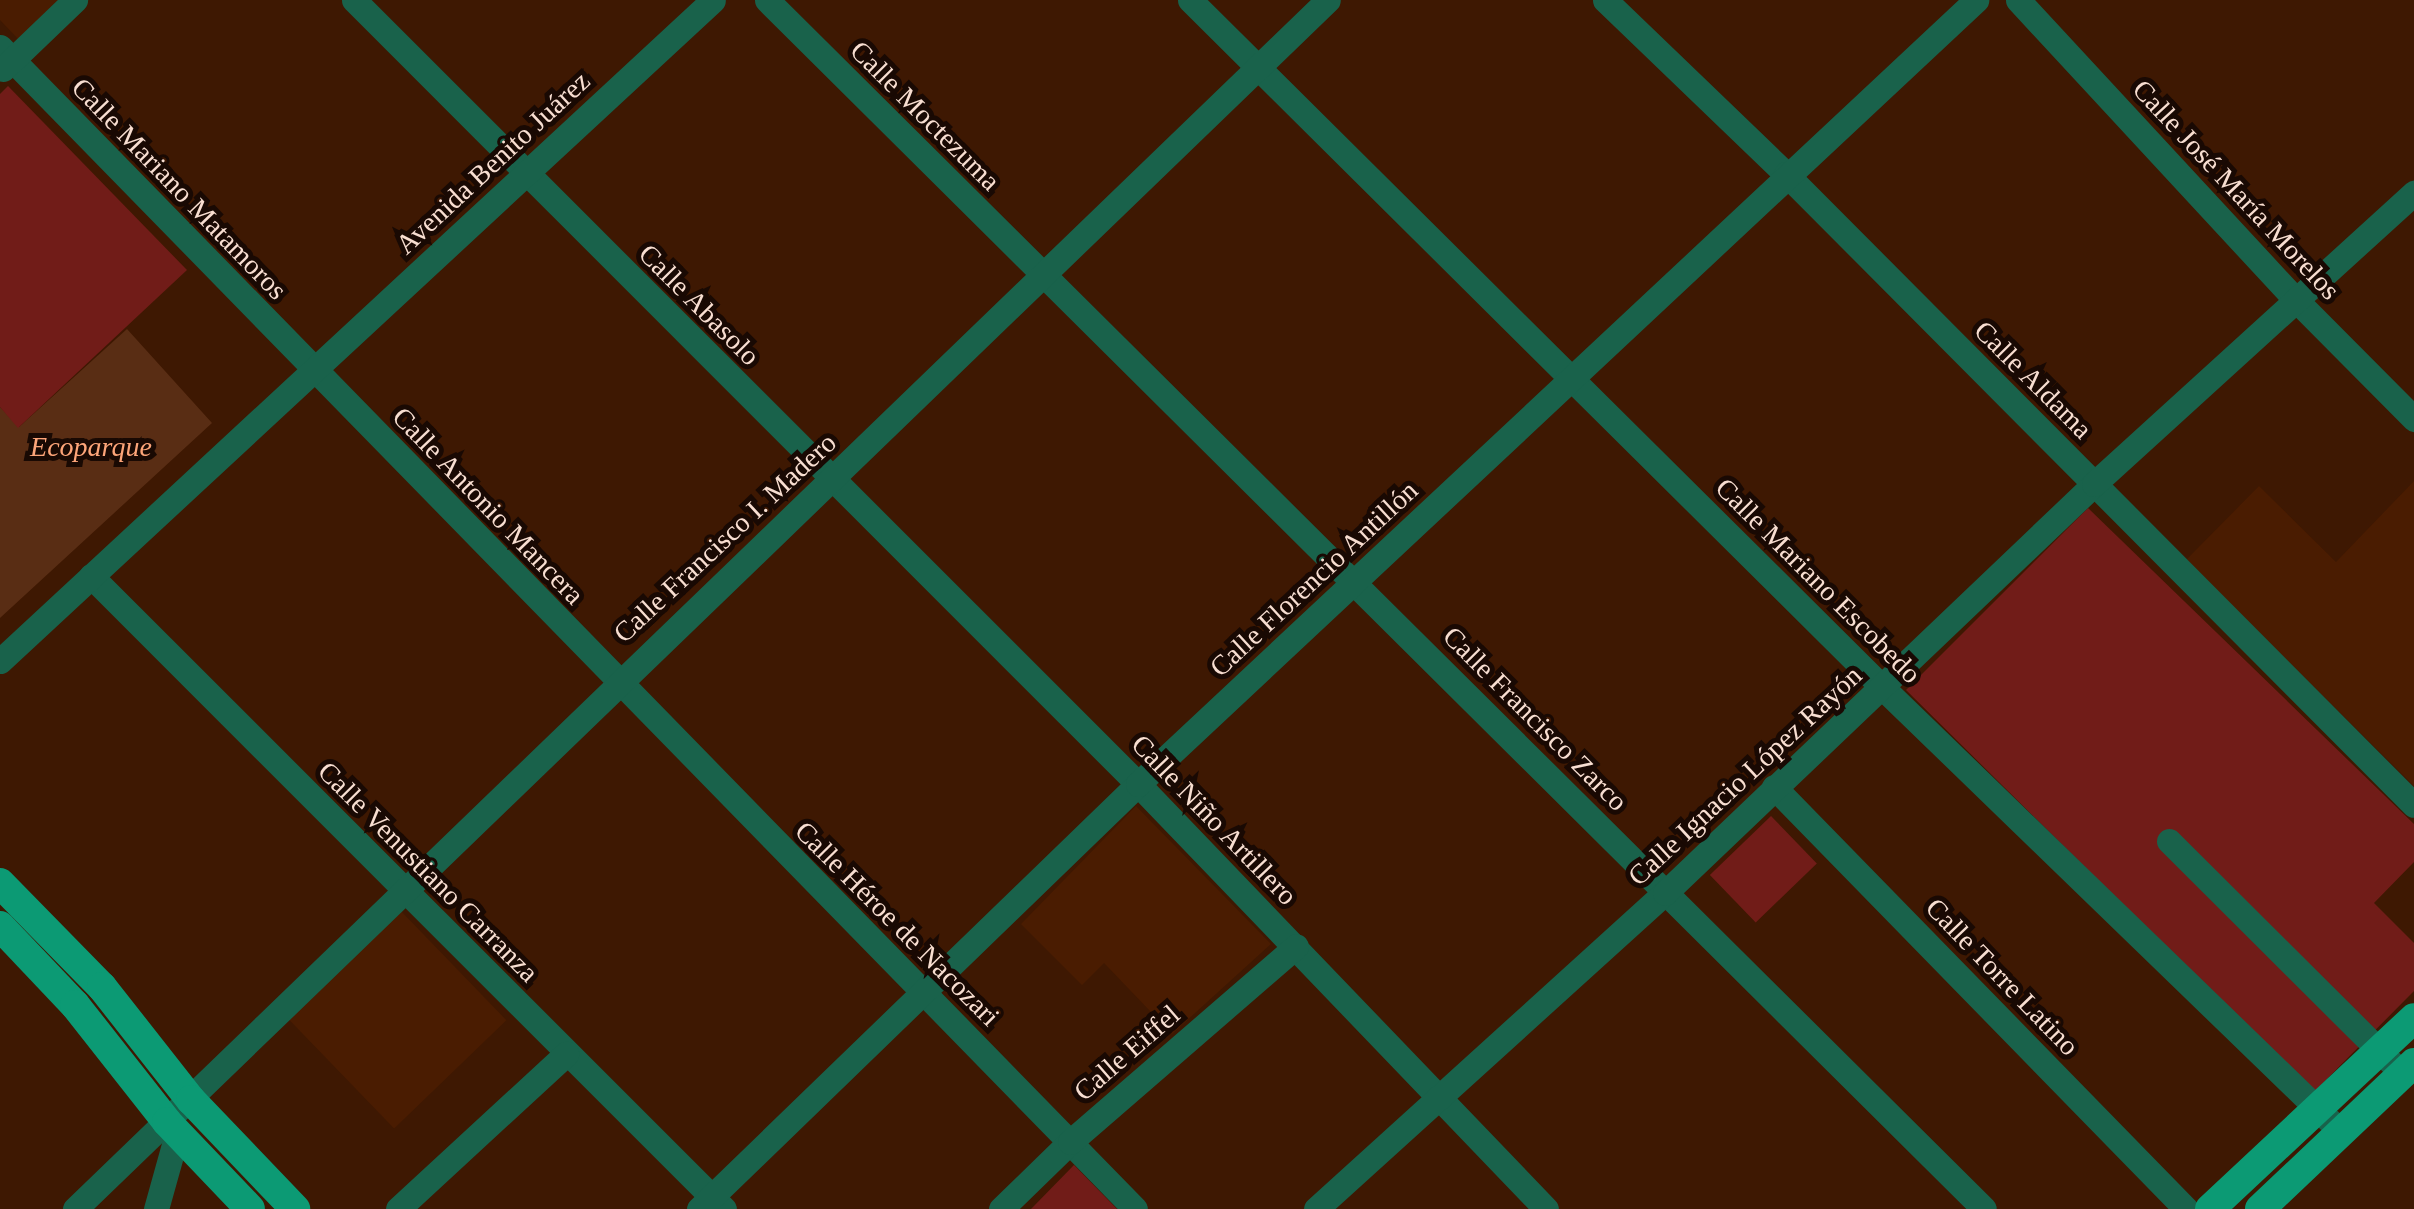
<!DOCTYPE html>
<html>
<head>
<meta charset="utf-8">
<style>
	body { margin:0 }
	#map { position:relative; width:2414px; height:1209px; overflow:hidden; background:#3e1802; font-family:Georgia,serif }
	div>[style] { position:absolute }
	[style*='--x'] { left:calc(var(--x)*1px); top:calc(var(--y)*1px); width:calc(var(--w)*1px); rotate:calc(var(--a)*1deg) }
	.built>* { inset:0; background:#4a1c01; transform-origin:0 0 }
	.green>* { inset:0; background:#592d14 }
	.building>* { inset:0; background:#711c18; transform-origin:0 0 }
	.minor>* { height:25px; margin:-12.5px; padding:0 12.5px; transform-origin:12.5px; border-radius:12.5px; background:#19624b }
	.major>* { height:30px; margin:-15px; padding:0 15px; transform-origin:15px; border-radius:15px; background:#0c9a74 }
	span { translate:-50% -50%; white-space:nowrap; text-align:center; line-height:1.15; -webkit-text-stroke:10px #190903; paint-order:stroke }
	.street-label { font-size:28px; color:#f8ded1 }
	.park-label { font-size:28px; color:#fda579; font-style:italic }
</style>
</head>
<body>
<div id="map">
	<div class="built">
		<div style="clip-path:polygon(0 0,60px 0,19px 40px,0 20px)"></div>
		<div style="clip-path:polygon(2414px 481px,2414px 786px,2186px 560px,2259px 486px,2336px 562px)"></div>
		<div style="clip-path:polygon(1136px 806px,1271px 944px,1172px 1034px,1104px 963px,1082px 985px,1021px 924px)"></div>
		<div style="left:398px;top:908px;width:156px;height:156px;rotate:46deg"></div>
	</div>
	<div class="green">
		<div style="clip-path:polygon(127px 329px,212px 423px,0 618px,0 407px,19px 427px)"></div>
	</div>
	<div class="building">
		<div style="clip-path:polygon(8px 86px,187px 270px,18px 428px,0 407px,0 94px)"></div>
		<div style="clip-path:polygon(2088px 508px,2414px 824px,2414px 862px,2374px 903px,2414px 943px,2414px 991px,2313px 1093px,1906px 690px)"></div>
		<div style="left:1771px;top:816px;width:66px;height:85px;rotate:46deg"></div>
		<div style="clip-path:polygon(1074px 1165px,1117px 1209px,1031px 1209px)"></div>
	</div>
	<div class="minor">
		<div style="--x:354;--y:0;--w:1109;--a:45"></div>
		<div style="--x:1138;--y:784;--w:589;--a:46.17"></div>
		<div style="--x:767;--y:0;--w:1715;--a:44.81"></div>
		<div style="--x:1190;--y:0;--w:977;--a:44.79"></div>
		<div style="--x:1883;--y:688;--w:624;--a:44.09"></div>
		<div style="--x:1605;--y:0;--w:251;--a:43.9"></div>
		<div style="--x:1786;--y:174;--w:890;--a:45.14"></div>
		<div style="--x:2018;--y:0;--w:409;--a:47.2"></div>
		<div style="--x:2296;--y:300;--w:168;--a:45.2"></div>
		<div style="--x:0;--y:47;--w:1624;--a:45.67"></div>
		<div style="--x:3;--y:69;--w:100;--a:-43.8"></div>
		<div style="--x:91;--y:576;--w:895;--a:45"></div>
		<div style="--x:0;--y:661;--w:972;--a:-42.83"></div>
		<div style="--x:1774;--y:787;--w:590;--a:45.69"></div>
		<div style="--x:2169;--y:841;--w:329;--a:44.9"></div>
		<div style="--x:75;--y:1209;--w:1741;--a:-43.98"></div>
		<div style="--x:156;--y:1209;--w:78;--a:-74.4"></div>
		<div style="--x:398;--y:1209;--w:229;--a:-42.7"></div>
		<div style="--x:699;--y:1209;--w:611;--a:-44.07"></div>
		<div style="--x:1138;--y:784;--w:1148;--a:-43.09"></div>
		<div style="--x:1001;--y:1209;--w:96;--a:-44.2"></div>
		<div style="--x:1070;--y:1142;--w:299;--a:-40.9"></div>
		<div style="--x:1316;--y:1209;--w:471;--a:-42.2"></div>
		<div style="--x:1665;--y:893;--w:593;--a:-43.63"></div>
		<div style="--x:2094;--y:484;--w:433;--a:-42.3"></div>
	</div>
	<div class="major">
		<div style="--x:0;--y:883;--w:146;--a:45.6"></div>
		<div style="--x:102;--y:987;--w:144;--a:51.8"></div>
		<div style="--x:191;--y:1100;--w:151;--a:46.3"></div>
		<div style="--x:0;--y:926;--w:109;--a:46.5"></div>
		<div style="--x:75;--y:1005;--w:149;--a:51.8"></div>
		<div style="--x:167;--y:1122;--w:120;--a:46.3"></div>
		<div style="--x:2210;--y:1209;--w:279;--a:-43.1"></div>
		<div style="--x:2260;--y:1209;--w:212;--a:-43.5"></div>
	</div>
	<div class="street-label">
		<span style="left:925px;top:116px;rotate:45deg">Calle Moctezuma</span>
		<span style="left:493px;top:163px;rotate:-43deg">Avenida Benito Juárez</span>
		<span style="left:179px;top:189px;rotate:46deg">Calle Mariano Matamoros</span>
		<span style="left:2236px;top:190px;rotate:47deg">Calle José María Morelos</span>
		<span style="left:699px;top:305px;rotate:45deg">Calle Abasolo</span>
		<span style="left:2033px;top:380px;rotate:45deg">Calle Aldama</span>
		<span style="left:488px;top:506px;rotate:46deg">Calle Antonio Mancera</span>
		<span style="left:725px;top:538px;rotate:-43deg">Calle Francisco I. Madero</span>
		<span style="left:1314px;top:579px;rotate:-43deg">Calle Florencio Antillón</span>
		<span style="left:1818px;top:581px;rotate:45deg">Calle Mariano Escobedo</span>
		<span style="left:1535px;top:719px;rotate:45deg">Calle Francisco Zarco</span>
		<span style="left:1745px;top:776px;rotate:-43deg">Calle Ignacio López Rayón</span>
		<span style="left:1214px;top:820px;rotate:46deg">Calle Niño Artillero</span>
		<span style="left:428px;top:872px;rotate:45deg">Calle Venustiano Carranza</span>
		<span style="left:897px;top:924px;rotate:45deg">Calle Héroe de Nacozari</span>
		<span style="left:2002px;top:977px;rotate:46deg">Calle Torre Latino</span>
		<span style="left:1127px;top:1053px;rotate:-41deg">Calle Eiffel</span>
	</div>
	<div class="park-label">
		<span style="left:91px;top:447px">Ecoparque</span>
	</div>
</div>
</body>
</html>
